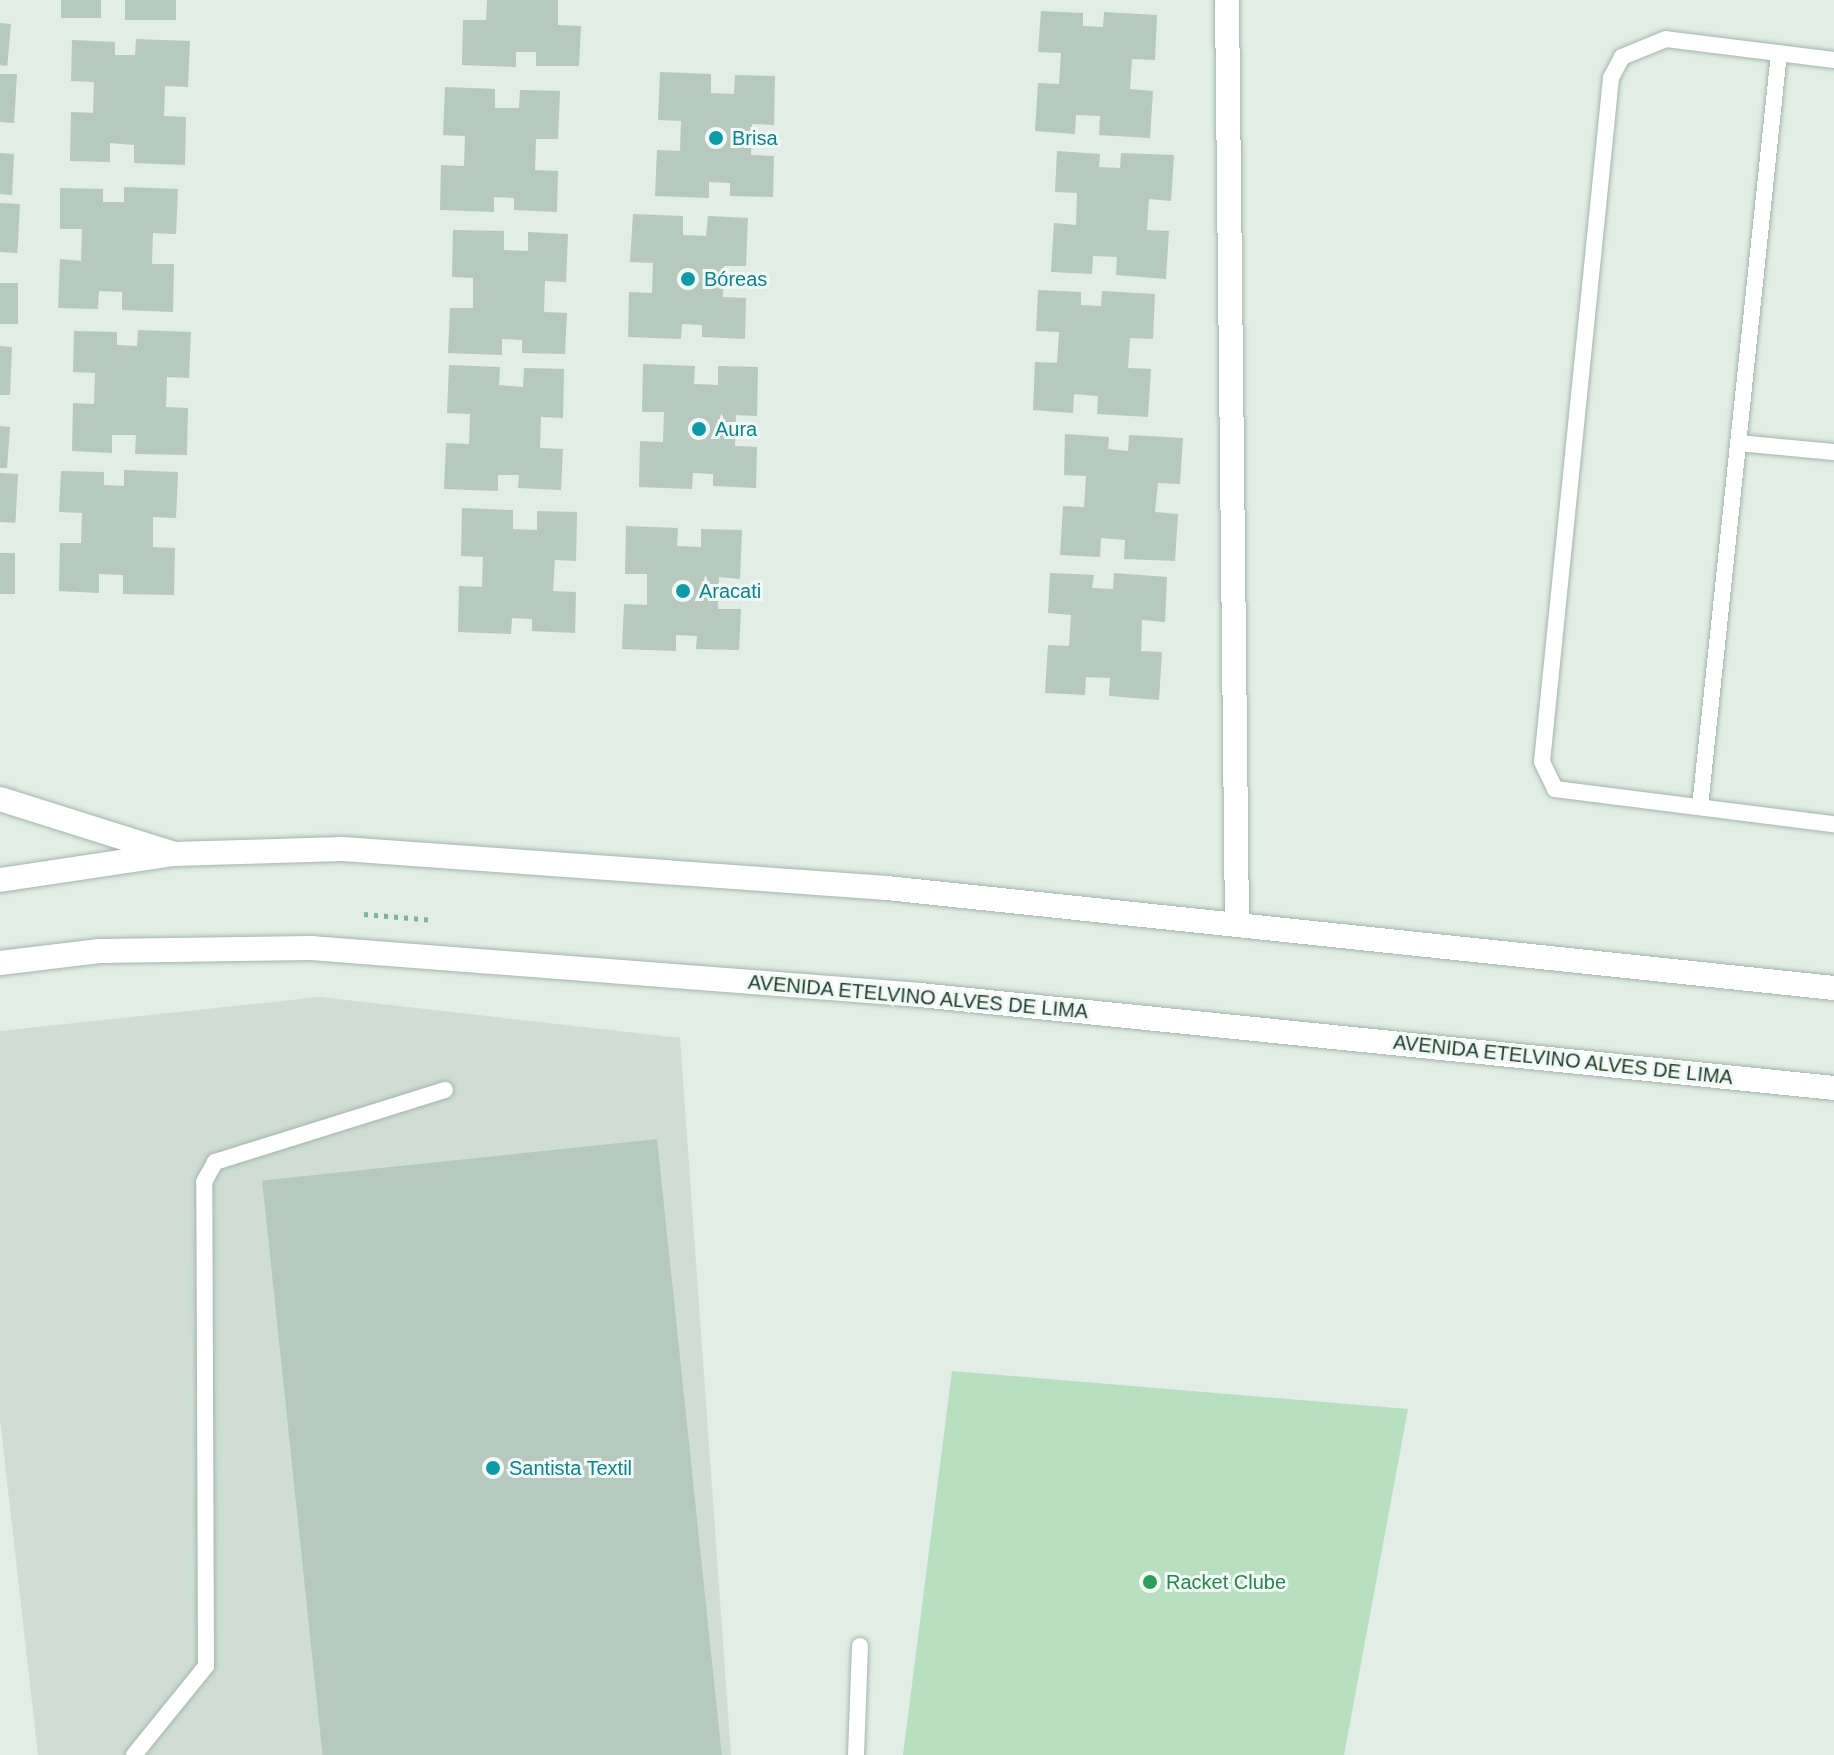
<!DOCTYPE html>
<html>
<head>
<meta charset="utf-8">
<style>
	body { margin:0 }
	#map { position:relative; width:1834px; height:1755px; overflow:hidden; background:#e1ede6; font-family:Arial,sans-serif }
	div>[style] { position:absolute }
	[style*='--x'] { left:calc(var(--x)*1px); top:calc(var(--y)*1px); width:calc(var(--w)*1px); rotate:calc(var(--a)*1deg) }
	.built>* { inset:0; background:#cfddd5 }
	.green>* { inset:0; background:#b8dfbf }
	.building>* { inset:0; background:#b6c8bf; transform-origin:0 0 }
	.path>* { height:5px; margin-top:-2.5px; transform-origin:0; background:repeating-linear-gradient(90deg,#7fb29d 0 4px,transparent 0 10px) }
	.roads { filter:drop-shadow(0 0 2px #a3b5ad) drop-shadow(0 0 2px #a3b5ad) }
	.service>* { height:16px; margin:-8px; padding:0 8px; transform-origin:8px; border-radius:8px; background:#fff }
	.minor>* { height:24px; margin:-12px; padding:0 12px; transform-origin:12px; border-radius:12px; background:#fff }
	.tertiary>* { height:24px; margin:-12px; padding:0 12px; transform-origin:12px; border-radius:12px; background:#fff }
	.secondary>* { height:24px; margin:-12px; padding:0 12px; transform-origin:12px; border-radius:12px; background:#fff }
	.dots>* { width:22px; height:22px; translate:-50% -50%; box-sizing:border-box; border:4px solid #f2f9f5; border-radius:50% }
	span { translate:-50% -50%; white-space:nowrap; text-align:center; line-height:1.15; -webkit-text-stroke:6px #f2f9f5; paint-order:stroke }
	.culture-label { font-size:20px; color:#0d838f }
	.left { translate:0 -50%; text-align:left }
	.street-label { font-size:20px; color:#203f33 }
	.leisure-label { font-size:20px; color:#27864d }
</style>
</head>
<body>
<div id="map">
	<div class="built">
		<div style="clip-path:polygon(320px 997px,680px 1038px,731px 1755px,38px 1755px,0 1419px,0 1031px)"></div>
	</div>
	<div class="green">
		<div style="clip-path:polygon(952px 1371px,1408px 1409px,1344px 1755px,903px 1755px)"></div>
	</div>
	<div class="building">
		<div style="left:61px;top:0;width:40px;height:18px"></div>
		<div style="left:125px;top:0;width:51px;height:20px"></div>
		<div style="clip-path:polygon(487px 0,558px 0,558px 25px,581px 26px,579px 66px,536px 66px,536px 52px,516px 52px,516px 67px,462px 65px,463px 20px,486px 20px)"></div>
		<div style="clip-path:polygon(1041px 11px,1083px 13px,1083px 26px,1103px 27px,1104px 12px,1157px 15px,1155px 60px,1132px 59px,1130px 89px,1153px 91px,1150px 138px,1099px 135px,1100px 116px,1076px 115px,1075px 134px,1035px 131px,1038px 83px,1059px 84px,1061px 53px,1038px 52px)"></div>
		<div style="left:0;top:23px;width:11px;height:42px;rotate:5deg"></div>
		<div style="clip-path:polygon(136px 39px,190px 41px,188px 87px,165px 86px,164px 116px,186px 117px,185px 165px,134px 163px,134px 145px,110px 143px,110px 162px,70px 161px,71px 112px,93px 113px,94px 82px,71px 81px,72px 40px,115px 42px,115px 55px,135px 55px)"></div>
		<div style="clip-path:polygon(660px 72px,711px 74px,711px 93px,734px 94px,735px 75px,775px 76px,774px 125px,752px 124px,751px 155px,774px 156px,773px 197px,730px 196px,730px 183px,709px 182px,709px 198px,655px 196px,657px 150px,680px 151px,681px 121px,658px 120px)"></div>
		<div style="clip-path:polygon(0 74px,17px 74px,14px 123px,0 122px)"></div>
		<div style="clip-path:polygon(445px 87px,495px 89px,495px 108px,519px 108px,520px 90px,560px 91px,558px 139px,536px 139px,535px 170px,558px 171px,557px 212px,514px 210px,514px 198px,494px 197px,494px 212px,440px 210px,441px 165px,464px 166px,465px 136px,443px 135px)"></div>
		<div style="clip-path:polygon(1057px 151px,1100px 154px,1099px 167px,1120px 168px,1121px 153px,1174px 155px,1171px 201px,1149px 199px,1147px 230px,1169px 231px,1166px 279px,1116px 275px,1117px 257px,1093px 256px,1092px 274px,1051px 272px,1054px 223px,1076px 225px,1077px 193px,1055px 192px)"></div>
		<div style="clip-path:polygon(0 153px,14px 154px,12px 195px,0 194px)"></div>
		<div style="clip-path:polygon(124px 187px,178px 189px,176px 234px,153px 233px,152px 264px,174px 264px,173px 312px,122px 310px,122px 292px,99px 291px,98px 309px,58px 308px,60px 259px,81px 261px,82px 229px,60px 229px,60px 188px,103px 189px,103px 202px,124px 202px)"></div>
		<div style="left:0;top:203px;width:20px;height:49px;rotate:3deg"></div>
		<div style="clip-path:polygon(633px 214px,683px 216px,683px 235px,706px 236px,708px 216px,748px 218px,746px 266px,724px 266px,723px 297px,746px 298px,745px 339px,702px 337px,702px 325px,682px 324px,681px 339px,628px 337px,629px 292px,652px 293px,653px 263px,630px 262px)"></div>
		<div style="clip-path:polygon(453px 230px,504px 231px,504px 250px,528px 251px,528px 232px,568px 234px,566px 282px,545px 281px,544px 312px,567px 313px,565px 354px,522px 353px,522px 340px,502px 339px,502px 355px,448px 353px,450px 308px,473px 308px,473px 278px,452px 277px)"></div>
		<div style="left:0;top:283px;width:18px;height:41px"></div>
		<div style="clip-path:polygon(1038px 290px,1081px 292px,1081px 305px,1101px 306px,1102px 291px,1155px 294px,1153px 339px,1130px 338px,1128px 368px,1151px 369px,1148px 417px,1097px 414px,1098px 396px,1074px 394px,1073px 413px,1033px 410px,1035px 362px,1057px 363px,1059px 332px,1036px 331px)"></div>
		<div style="clip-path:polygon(138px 330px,191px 332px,189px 378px,167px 377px,166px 407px,188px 408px,187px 455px,135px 454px,136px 435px,112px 435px,112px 453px,72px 451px,73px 403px,94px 404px,95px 373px,73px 372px,74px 331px,117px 332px,117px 345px,137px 346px)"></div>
		<div style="clip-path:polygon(0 346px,12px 347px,10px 395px,0 395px)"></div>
		<div style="clip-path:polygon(643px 364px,695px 366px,694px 384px,718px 385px,718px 366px,758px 367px,757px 416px,736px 415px,735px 446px,757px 447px,756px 488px,713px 486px,713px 474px,693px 473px,692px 489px,639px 487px,640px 441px,663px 442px,664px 412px,642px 412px)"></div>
		<div style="clip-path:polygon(449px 365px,500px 367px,499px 385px,523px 387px,524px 368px,564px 369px,563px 418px,541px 417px,540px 448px,563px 449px,561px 490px,518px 488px,519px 475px,498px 475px,498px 491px,444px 489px,446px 443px,469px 444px,470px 414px,447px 413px)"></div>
		<div style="clip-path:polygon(0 426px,10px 427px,7px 468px,0 468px)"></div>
		<div style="clip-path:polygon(1065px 434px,1109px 437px,1108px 449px,1128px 451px,1129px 435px,1183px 438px,1180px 484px,1158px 483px,1155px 512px,1178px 514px,1175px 561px,1124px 559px,1125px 540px,1101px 538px,1100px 557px,1060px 555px,1063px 506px,1084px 507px,1086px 476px,1064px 475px)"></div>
		<div style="clip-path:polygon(124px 470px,178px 472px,176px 518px,153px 517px,153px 547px,175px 548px,174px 595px,123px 594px,123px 575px,99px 574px,99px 593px,59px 591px,60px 543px,81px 543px,82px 513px,59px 512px,61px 471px,104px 472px,104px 485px,124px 486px)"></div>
		<div style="left:0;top:473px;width:18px;height:49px;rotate:3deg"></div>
		<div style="clip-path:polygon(462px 508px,513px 510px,513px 529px,537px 530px,537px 511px,577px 512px,576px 561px,555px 560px,553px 591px,576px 592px,575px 633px,532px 631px,532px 619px,512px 618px,511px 634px,458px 632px,459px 586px,482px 587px,483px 557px,461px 556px)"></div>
		<div style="clip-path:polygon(626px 526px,678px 528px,677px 546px,701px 547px,701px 529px,742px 530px,740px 579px,719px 577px,718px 609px,741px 609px,739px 650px,696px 649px,697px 636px,676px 635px,676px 651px,622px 649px,624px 604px,647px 605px,647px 574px,625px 574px)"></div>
		<div style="left:0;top:553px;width:15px;height:41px"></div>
		<div style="clip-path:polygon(1050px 573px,1094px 575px,1092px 588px,1113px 589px,1114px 573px,1167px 577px,1165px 622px,1142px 620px,1141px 651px,1162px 652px,1159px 700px,1109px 696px,1110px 678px,1086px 677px,1085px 695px,1045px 693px,1048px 645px,1069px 646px,1071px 615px,1048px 613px)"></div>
		<div style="left:657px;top:1139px;width:620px;height:397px;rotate:84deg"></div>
	</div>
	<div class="path">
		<div style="--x:364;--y:914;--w:70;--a:4.9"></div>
	</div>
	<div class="roads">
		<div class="service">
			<div style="--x:1834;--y:60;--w:169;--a:-172.9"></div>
			<div style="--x:1666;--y:39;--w:48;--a:157.8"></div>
			<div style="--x:1622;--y:57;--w:24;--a:118"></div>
			<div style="--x:1611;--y:78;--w:687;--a:95.76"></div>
			<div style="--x:1542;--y:762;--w:30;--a:64"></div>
			<div style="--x:1555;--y:789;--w:281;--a:7.2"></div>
			<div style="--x:1738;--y:443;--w:96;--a:5.4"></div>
			<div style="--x:1700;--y:807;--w:758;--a:-84.02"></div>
			<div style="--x:134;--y:1755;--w:114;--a:-51"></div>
			<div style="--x:206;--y:1666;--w:484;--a:-90.2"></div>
			<div style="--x:204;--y:1182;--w:23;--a:-61"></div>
			<div style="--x:215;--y:1162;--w:241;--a:-17.4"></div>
			<div style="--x:856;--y:1755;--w:109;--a:-87.9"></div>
		</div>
		<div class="minor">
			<div style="--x:1227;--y:0;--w:925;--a:89.38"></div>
		</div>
		<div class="tertiary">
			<div style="--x:0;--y:799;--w:182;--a:17.5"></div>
		</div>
		<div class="secondary">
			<div style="--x:0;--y:880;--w:176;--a:-8.5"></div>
			<div style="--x:174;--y:854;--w:169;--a:-1.7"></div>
			<div style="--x:343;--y:849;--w:545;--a:4.1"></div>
			<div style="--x:887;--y:888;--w:952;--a:6.03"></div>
			<div style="--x:0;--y:963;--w:100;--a:-6.9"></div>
			<div style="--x:99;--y:951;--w:212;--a:-0.8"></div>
			<div style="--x:311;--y:948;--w:611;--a:4.41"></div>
			<div style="--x:920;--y:995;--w:919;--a:5.81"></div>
		</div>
	</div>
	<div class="dots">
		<div style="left:716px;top:138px;background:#0f9aa8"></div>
		<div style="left:688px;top:279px;background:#0f9aa8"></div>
		<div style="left:699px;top:429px;background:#0f9aa8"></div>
		<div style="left:683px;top:591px;background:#0f9aa8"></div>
		<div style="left:493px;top:1468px;background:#0f9aa8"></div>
		<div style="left:1150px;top:1582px;background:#2e9e5b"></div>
	</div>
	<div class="culture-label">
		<span class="left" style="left:732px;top:138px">Brisa</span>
		<span class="left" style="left:704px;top:279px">Bóreas</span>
		<span class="left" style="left:715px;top:429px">Aura</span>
		<span class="left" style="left:699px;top:591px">Aracati</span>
		<span class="left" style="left:509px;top:1468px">Santista Textil</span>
	</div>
	<div class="street-label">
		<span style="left:918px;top:997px;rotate:5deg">AVENIDA ETELVINO ALVES DE LIMA</span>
		<span style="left:1563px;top:1060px;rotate:6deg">AVENIDA ETELVINO ALVES DE LIMA</span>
	</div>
	<div class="leisure-label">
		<span class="left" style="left:1166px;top:1582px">Racket Clube</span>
	</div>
</div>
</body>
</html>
